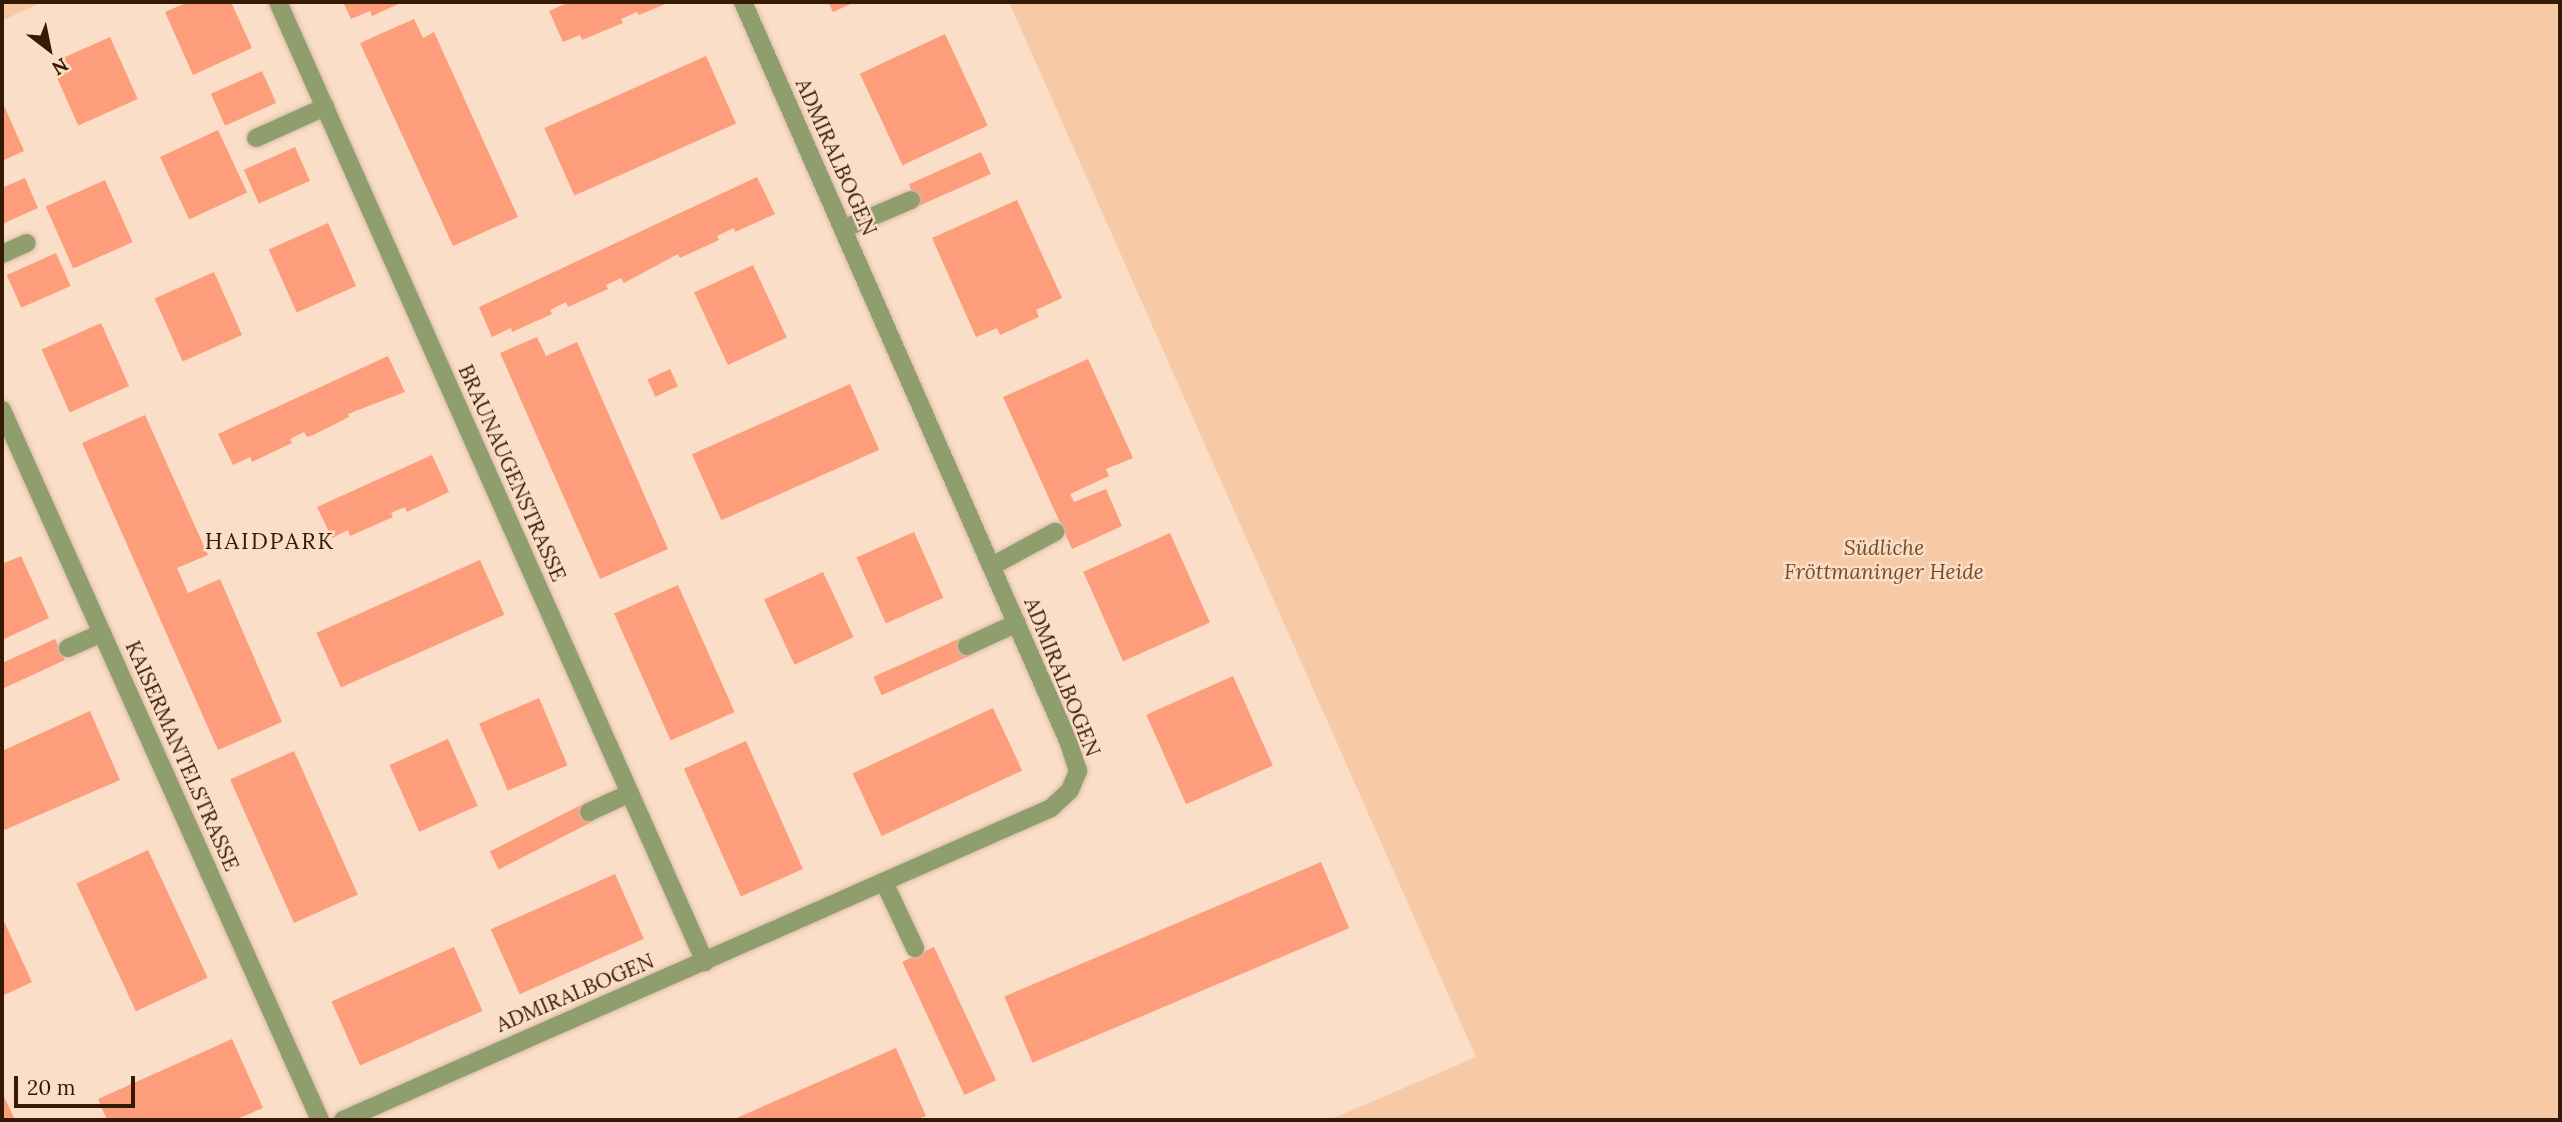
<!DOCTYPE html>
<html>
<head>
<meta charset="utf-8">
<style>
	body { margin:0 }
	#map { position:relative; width:2562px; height:1122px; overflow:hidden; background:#fadec8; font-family:Lora,serif }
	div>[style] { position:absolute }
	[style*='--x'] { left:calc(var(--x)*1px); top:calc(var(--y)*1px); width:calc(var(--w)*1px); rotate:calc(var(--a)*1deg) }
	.green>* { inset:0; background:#f7c9a5 }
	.building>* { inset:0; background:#fd9d7b; transform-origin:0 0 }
	.roads { filter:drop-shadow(0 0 2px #d7bba5) drop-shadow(0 0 2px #d7bba5) }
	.minor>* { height:18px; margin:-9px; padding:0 9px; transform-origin:9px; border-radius:9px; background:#909d6c }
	span { translate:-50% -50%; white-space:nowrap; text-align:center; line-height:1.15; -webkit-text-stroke:5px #fadec8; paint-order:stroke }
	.street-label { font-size:21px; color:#351b04 }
	.park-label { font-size:21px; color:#754d29; font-style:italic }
	.neighbourhood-label { font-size:23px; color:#351b04; letter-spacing:2px }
	.frame { position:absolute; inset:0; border:4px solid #351b04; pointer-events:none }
	.north { position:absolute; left:14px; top:14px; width:70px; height:70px; -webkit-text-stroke:5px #fadec8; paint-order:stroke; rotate:148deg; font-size:19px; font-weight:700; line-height:28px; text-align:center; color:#351b04 }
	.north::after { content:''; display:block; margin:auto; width:24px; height:32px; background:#351b04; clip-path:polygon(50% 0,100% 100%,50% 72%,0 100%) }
	.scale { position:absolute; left:14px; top:1076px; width:121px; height:32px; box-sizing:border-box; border:4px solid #351b04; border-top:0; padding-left:9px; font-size:21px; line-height:24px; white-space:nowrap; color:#351b04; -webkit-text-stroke:5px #fadec8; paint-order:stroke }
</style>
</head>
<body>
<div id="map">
	<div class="green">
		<div style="clip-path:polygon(2px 2px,42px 2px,2px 21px)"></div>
		<div style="clip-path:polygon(1009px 2px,2560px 2px,2560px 1120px,1329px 1120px,1476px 1057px)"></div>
	</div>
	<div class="building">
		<div style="clip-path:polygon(188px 2px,231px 2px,252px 48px,193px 75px,165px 12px)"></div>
		<div style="clip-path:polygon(343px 2px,403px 2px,372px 16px,370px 11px,351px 19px)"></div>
		<div style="clip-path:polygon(569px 2px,670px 2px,639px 15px,637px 12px,621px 19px,623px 23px,582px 40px,580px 35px,563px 42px,549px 11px)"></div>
		<div style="clip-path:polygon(828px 2px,855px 2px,833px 12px)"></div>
		<div style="clip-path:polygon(414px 19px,423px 38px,434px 32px,518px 217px,453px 246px,360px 43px)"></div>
		<div style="left:945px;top:34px;width:101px;height:94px;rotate:65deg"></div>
		<div style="left:110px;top:37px;width:68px;height:65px;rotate:66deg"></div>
		<div style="left:706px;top:56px;width:74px;height:177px;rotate:66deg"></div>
		<div style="left:262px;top:71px;width:35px;height:56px;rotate:66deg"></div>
		<div style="clip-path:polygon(2px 101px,24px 151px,2px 161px)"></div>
		<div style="left:218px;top:130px;width:69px;height:64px;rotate:65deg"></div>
		<div style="left:295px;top:147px;width:37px;height:56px;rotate:66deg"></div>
		<div style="left:981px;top:152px;width:24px;height:79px;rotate:66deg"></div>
		<div style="clip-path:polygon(757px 177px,775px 214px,735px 232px,734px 228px,717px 236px,719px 240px,680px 258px,678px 254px,624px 283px,621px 278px,606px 285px,608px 289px,568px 307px,566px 302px,550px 310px,552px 314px,512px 332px,511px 328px,492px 337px,479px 307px)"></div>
		<div style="clip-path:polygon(25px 178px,38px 208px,2px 224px,2px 188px)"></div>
		<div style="left:105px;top:180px;width:68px;height:65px;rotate:66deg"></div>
		<div style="clip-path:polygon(1017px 200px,1062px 298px,1036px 310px,1039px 317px,1000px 335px,997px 328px,976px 337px,932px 238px)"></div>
		<div style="left:328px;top:223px;width:69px;height:65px;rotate:66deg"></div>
		<div style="left:56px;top:253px;width:36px;height:54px;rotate:66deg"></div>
		<div style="left:753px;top:265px;width:80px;height:65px;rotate:65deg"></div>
		<div style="left:214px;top:272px;width:69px;height:65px;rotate:66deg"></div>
		<div style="left:101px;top:323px;width:69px;height:65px;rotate:66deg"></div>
		<div style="clip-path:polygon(537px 337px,546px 356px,577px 342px,668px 549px,600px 579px,500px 353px)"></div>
		<div style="clip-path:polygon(388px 356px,405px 392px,348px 414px,349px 417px,313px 435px,307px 437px,304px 432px,290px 439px,292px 443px,252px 462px,250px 457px,233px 465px,218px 434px)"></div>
		<div style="clip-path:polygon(1088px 359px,1133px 458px,1106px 469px,1109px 476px,1070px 494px,1074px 502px,1106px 489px,1122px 526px,1072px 549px,1003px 397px)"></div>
		<div style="left:670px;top:369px;width:19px;height:25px;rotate:65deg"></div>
		<div style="left:850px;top:384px;width:72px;height:173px;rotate:66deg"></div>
		<div style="clip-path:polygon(145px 415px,208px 555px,177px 568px,188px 593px,220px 579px,282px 722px,218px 750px,82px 443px)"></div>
		<div style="clip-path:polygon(432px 455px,449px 492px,407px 512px,405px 507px,391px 513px,393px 517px,350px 536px,348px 530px,332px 538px,317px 507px)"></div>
		<div style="left:914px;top:532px;width:72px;height:63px;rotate:66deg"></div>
		<div style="left:1170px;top:533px;width:98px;height:95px;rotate:66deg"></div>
		<div style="clip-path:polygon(21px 556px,49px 618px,2px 640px,2px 564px)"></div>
		<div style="left:480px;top:560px;width:60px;height:179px;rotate:66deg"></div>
		<div style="left:823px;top:572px;width:72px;height:65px;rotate:65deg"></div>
		<div style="left:678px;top:585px;width:139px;height:70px;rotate:66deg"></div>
		<div style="left:963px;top:637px;width:20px;height:98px;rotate:66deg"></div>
		<div style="clip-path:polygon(55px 639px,65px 660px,2px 689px,2px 663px)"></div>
		<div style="left:1233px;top:676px;width:98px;height:95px;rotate:66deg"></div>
		<div style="left:539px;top:698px;width:73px;height:65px;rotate:67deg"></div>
		<div style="left:993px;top:708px;width:69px;height:155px;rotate:65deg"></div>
		<div style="clip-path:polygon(90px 711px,120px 780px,2px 831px,2px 751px)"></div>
		<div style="left:448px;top:739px;width:73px;height:64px;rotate:66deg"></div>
		<div style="left:746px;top:741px;width:140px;height:68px;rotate:66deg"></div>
		<div style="left:294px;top:751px;width:157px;height:70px;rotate:66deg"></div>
		<div style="left:585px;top:803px;width:20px;height:107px;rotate:63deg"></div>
		<div style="left:148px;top:850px;width:141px;height:79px;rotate:65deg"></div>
		<div style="left:1321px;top:862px;width:72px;height:344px;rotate:67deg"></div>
		<div style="left:615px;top:874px;width:71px;height:136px;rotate:66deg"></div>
		<div style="clip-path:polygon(2px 917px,32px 982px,2px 996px)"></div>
		<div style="left:454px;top:947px;width:70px;height:134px;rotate:66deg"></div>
		<div style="left:934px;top:947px;width:147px;height:35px;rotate:65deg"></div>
		<div style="clip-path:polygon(232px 1039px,263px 1108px,235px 1120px,107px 1120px,98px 1099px)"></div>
		<div style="clip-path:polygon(896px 1048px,926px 1116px,915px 1120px,732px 1120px)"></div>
		<div style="clip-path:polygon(2px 1092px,15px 1120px,2px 1120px)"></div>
	</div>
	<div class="roads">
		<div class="minor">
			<div style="--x:278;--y:2;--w:1051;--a:66.02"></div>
			<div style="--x:256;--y:138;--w:76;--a:-24.2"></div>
			<div style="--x:843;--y:229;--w:74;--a:-23.1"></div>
			<div style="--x:2;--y:254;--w:27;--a:-24"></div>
			<div style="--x:2;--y:410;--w:778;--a:65.87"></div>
			<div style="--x:992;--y:566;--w:72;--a:-28.4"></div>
			<div style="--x:967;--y:646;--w:55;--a:-24.7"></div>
			<div style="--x:68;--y:648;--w:37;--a:-24"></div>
			<div style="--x:589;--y:812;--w:45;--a:-24.9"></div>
			<div style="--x:884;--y:882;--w:73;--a:64.8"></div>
			<div style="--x:343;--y:1120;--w:774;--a:-23.78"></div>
			<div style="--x:1051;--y:808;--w:26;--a:-43"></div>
			<div style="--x:1070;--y:790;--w:21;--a:-67"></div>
			<div style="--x:1078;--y:771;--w:29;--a:-108"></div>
			<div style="--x:1069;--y:743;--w:810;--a:-113.75"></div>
		</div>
	</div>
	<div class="street-label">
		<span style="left:836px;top:157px;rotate:66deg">ADMIRALBOGEN</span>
		<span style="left:512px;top:473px;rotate:66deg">BRAUNAUGENSTRASSE</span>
		<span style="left:1062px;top:677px;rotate:68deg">ADMIRALBOGEN</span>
		<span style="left:182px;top:756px;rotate:66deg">KAISERMANTELSTRASSE</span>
		<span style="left:575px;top:993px;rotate:-23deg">ADMIRALBOGEN</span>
	</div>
	<div class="park-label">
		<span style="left:1884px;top:560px">Südliche<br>Fröttmaninger Heide</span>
	</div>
	<div class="neighbourhood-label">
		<span style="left:270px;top:541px">HAIDPARK</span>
	</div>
	<div class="frame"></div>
	<div class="north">N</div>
	<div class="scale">20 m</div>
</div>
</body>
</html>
